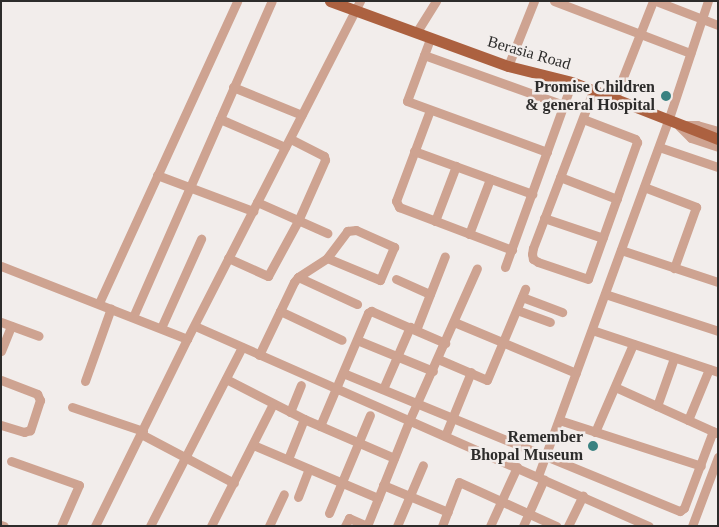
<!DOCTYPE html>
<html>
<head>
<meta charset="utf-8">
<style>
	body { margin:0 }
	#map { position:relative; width:719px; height:527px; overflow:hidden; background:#f2edeb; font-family:"Times New Roman",serif }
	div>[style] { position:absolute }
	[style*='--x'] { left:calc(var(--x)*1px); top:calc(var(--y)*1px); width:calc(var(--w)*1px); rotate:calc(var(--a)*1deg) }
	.minor>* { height:9px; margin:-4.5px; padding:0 4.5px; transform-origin:4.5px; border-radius:4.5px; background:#cea391 }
	.major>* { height:11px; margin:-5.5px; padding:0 5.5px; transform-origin:5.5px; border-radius:5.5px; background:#ac6140 }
	.dots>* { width:14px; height:14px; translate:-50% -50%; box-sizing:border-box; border:2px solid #f2edeb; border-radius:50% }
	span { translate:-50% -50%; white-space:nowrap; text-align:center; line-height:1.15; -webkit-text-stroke:5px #f2edeb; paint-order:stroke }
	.street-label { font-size:16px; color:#2d2c2b }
	.poi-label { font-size:16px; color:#2d2c2b; font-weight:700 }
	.right { translate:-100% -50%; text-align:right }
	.frame { position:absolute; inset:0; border:2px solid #2d2c2b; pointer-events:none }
</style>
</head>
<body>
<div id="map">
	<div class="minor">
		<div style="--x:554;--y:1;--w:146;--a:20.9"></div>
		<div style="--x:656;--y:1;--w:66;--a:21.2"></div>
		<div style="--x:416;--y:33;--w:38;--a:-58"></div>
		<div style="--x:430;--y:39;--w:66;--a:110.4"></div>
		<div style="--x:407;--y:101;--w:149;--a:20"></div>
		<div style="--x:424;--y:55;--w:149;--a:19.7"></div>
		<div style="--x:508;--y:66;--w:70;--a:-68.2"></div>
		<div style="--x:233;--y:87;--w:74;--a:22.1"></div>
		<div style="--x:614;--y:100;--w:106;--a:-68.5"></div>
		<div style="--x:430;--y:110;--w:97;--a:110.5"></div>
		<div style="--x:396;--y:201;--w:7;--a:63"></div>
		<div style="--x:399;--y:207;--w:121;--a:20.8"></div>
		<div style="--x:220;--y:119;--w:71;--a:23.3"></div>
		<div style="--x:583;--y:119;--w:56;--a:21"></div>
		<div style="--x:635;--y:139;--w:4;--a:56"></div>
		<div style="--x:637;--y:142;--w:145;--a:109.7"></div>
		<div style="--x:588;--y:279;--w:53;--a:-161.2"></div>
		<div style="--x:538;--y:262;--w:6;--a:-149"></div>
		<div style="--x:533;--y:259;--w:5;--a:-101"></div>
		<div style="--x:532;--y:254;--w:6;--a:-81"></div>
		<div style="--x:533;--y:248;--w:168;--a:-69.1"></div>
		<div style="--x:687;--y:125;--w:10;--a:0"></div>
		<div style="--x:697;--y:125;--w:22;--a:16"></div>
		<div style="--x:679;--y:126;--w:17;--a:45"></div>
		<div style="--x:691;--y:138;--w:28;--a:18"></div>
		<div style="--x:659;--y:147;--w:62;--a:18.7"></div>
		<div style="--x:414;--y:151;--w:126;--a:20"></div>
		<div style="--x:157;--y:175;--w:103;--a:20.6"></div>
		<div style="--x:560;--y:177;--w:61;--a:21.1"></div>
		<div style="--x:644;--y:187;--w:56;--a:21"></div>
		<div style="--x:696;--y:207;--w:65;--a:109.8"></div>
		<div style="--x:257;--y:202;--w:77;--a:23.9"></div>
		<div style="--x:544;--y:218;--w:62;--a:18.7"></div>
		<div style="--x:435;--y:221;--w:59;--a:-69.1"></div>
		<div style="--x:469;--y:234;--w:59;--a:-69.1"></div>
		<div style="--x:621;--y:250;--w:102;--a:18.3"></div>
		<div style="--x:228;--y:258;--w:44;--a:24.2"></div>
		<div style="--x:268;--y:276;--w:63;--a:-61.4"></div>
		<div style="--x:298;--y:221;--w:67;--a:-66.1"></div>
		<div style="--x:325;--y:160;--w:4;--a:-104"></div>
		<div style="--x:324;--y:156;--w:38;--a:-153"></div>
		<div style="--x:1;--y:266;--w:200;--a:21.4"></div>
		<div style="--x:505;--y:267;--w:197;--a:-70.1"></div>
		<div style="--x:298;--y:277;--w:65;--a:24.6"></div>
		<div style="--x:396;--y:279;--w:37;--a:24"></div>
		<div style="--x:605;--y:294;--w:119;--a:18.1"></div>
		<div style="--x:522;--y:297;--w:43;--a:20.6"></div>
		<div style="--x:99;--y:303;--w:332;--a:-65.4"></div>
		<div style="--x:517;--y:310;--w:35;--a:20"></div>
		<div style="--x:280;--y:311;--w:68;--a:25.1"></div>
		<div style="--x:133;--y:317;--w:345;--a:-66.3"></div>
		<div style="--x:1;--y:322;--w:40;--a:20.2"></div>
		<div style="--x:454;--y:322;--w:132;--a:22.7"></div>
		<div style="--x:195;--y:326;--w:496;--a:23.8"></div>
		<div style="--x:161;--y:328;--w:98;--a:-65.8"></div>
		<div style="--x:416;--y:330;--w:79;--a:-68.6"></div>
		<div style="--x:592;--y:330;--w:133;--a:18.4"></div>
		<div style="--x:357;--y:340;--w:82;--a:22.2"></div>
		<div style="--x:1;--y:351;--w:27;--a:-68"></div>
		<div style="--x:259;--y:355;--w:81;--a:-64.4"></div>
		<div style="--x:294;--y:282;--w:6;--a:-51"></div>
		<div style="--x:298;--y:277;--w:35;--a:-33"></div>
		<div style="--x:327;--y:258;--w:34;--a:-53"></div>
		<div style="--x:347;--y:231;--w:9;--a:-6"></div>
		<div style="--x:356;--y:230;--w:42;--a:24.1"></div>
		<div style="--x:394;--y:247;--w:36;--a:113"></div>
		<div style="--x:380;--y:280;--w:57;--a:-157.5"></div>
		<div style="--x:438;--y:359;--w:53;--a:23.2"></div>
		<div style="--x:487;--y:380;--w:99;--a:-67.3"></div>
		<div style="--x:343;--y:373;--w:364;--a:22.3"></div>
		<div style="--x:680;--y:511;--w:5;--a:-37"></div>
		<div style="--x:684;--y:508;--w:82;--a:-69.4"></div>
		<div style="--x:226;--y:379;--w:88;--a:27.1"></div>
		<div style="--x:304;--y:419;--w:98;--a:23.4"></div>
		<div style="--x:1;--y:380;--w:39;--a:21"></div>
		<div style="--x:37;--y:394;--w:7;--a:63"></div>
		<div style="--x:40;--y:400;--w:32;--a:108"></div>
		<div style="--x:30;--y:430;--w:6;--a:162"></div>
		<div style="--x:24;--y:432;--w:24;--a:-163"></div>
		<div style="--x:85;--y:381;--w:77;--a:-70.4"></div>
		<div style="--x:615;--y:387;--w:112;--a:24.3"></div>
		<div style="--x:383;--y:389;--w:68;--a:-66.5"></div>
		<div style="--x:657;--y:406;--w:51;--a:-70.5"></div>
		<div style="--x:72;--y:407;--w:75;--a:18.7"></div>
		<div style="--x:290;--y:412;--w:29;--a:-68"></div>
		<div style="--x:559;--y:420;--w:149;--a:17.9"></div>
		<div style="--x:688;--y:420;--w:55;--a:-67.6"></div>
		<div style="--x:320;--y:426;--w:123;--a:-67"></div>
		<div style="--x:368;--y:313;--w:4;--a:-34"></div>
		<div style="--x:371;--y:311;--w:81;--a:23.4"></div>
		<div style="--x:595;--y:432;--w:96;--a:-66.6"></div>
		<div style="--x:141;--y:434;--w:105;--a:27.8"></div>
		<div style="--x:445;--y:436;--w:69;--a:-67.9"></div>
		<div style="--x:253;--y:445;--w:136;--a:23"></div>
		<div style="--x:288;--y:459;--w:43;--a:-68.2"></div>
		<div style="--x:11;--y:461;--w:72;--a:19.4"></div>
		<div style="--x:79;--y:485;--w:45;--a:113.7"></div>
		<div style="--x:538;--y:476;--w:378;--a:-69.9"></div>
		<div style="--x:668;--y:121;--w:126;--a:-71.6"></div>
		<div style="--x:383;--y:485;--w:70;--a:22.6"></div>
		<div style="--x:298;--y:497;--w:30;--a:-69"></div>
		<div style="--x:329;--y:513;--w:106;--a:-67.3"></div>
		<div style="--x:1;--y:525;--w:3;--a:18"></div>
		<div style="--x:95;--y:526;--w:208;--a:-63.8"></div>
		<div style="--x:187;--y:339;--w:380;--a:-62.9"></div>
		<div style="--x:150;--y:526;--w:201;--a:-62.8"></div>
		<div style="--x:211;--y:526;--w:137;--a:-63.1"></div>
		<div style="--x:269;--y:526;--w:35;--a:-65"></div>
		<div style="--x:345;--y:526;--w:9;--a:-63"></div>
		<div style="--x:349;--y:518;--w:20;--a:24"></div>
		<div style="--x:367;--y:526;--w:113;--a:-68.2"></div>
		<div style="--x:409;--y:421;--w:167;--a:-66"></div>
		<div style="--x:397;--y:526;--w:66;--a:-66.9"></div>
		<div style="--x:442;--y:526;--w:47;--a:-68.9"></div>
		<div style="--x:459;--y:482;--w:107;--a:24.4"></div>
		<div style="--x:490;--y:526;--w:65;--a:-65.4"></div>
		<div style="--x:523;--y:526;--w:51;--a:-65.9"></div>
		<div style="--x:568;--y:526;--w:34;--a:-64"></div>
		<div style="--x:692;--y:526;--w:74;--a:-69.4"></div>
	</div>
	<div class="major">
		<div style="--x:330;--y:1;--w:189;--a:20.1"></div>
		<div style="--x:508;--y:66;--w:66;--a:14"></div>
		<div style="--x:572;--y:82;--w:157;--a:21.3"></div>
	</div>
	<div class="dots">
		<div style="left:666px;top:96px;background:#3a8281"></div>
		<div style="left:593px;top:446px;background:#3a8281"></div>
	</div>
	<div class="street-label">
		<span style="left:529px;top:53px;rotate:16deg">Berasia Road</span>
	</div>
	<div class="poi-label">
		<span class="right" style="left:655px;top:96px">Promise Children<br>&amp; general Hospital</span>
		<span class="right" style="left:583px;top:446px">Remember<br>Bhopal Museum</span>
	</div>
	<div class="frame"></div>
</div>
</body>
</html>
